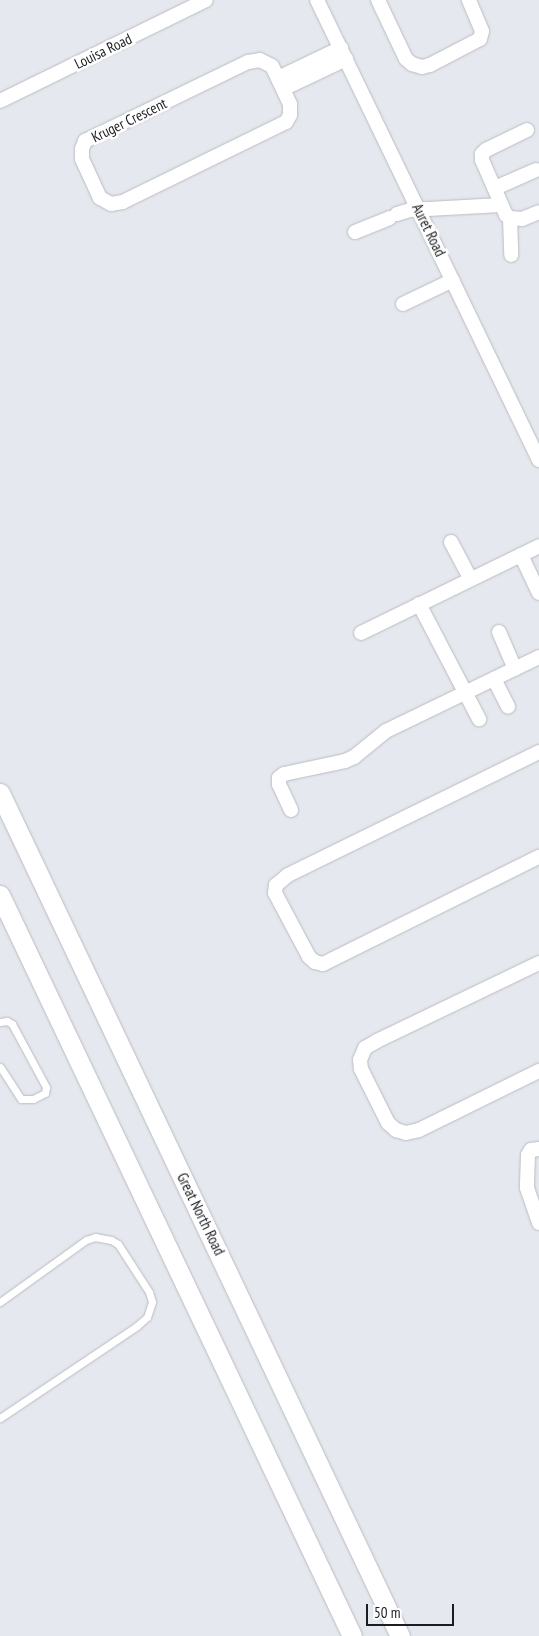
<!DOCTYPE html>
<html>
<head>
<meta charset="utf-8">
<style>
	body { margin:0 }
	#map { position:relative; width:539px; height:1636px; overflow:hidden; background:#e5e8ee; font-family:"PT Sans Narrow",sans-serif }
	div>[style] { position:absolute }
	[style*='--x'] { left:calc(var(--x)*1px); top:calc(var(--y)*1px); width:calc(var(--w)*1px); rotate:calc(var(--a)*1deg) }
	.roads { filter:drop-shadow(0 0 1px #babcc2) drop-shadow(0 0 1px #babcc2) }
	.service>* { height:7px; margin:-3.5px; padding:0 3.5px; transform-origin:3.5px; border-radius:3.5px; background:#fff }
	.minor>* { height:14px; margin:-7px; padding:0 7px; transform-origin:7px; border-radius:7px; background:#fff }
	.secondary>* { height:19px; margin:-9.5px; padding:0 9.5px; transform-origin:9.5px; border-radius:9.5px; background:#fff }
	span { translate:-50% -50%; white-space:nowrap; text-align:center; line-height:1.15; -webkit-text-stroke:5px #fff; paint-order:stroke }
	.street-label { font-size:15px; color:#1c1d20 }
	.scale { position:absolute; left:366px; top:1604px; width:88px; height:22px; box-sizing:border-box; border:2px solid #1c1d20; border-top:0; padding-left:6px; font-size:15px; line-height:18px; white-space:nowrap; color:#1c1d20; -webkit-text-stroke:4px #fff; paint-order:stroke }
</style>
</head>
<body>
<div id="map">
	<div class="roads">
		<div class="service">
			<div style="--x:0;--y:1022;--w:7;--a:-8"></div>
			<div style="--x:7;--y:1021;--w:6;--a:31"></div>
			<div style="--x:12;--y:1024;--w:72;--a:61.6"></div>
			<div style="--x:46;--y:1087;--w:6;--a:99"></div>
			<div style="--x:45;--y:1093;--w:13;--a:153"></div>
			<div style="--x:33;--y:1099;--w:12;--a:180"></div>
			<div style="--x:21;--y:1099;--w:38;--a:-123"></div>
			<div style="--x:0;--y:1302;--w:106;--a:-35.8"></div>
			<div style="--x:86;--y:1240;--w:9;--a:-18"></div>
			<div style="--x:95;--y:1237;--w:16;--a:11"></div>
			<div style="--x:111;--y:1240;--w:8;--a:30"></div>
			<div style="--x:118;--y:1244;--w:57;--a:57.1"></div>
			<div style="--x:149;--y:1292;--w:10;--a:73"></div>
			<div style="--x:152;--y:1302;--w:16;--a:108"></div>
			<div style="--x:147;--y:1317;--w:13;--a:138"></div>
			<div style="--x:137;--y:1326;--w:165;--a:146.1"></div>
		</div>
		<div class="minor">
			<div style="--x:317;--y:0;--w:511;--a:64.24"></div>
			<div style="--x:378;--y:0;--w:65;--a:64.6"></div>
			<div style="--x:406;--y:59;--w:8;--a:40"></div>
			<div style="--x:412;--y:64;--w:10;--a:17"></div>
			<div style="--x:422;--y:67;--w:8;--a:-14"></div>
			<div style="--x:430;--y:65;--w:56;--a:-27.5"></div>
			<div style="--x:480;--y:39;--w:8;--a:-76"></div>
			<div style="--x:482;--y:31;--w:34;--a:-113"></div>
			<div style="--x:260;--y:60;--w:13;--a:27"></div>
			<div style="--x:272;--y:66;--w:42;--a:64.7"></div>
			<div style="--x:290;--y:104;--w:11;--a:90"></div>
			<div style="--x:290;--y:115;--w:8;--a:120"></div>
			<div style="--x:286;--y:122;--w:182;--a:153.9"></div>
			<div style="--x:123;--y:202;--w:12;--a:171"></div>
			<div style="--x:111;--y:204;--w:13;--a:-151"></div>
			<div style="--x:100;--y:198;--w:43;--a:-114.8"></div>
			<div style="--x:82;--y:159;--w:10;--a:-90"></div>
			<div style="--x:82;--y:149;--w:9;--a:-69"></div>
			<div style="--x:85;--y:141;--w:181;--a:-25.9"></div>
			<div style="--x:248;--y:62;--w:12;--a:-9"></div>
			<div style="--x:278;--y:78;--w:70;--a:-25.5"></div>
			<div style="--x:283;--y:89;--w:70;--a:-25.5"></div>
			<div style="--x:0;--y:101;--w:229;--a:-26.1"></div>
			<div style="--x:527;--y:130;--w:46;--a:154"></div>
			<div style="--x:486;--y:150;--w:6;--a:135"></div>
			<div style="--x:482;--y:154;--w:6;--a:90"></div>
			<div style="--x:482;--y:160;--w:60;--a:66.4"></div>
			<div style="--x:506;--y:215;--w:5;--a:37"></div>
			<div style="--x:510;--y:218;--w:12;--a:5"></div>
			<div style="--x:522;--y:219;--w:18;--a:-22"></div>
			<div style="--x:495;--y:188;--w:45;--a:-23.7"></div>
			<div style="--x:397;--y:214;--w:14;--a:-17"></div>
			<div style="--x:410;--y:210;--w:91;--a:-3.1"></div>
			<div style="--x:510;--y:218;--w:37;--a:88"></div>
			<div style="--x:355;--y:232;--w:37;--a:-22"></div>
			<div style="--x:403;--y:304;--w:55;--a:-25.6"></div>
			<div style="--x:451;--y:542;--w:41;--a:62.2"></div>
			<div style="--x:521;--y:555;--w:42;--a:64.7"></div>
			<div style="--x:419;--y:604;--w:130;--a:62.4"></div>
			<div style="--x:499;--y:632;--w:40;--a:66.6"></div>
			<div style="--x:361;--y:633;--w:198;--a:-26"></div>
			<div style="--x:494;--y:679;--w:31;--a:63"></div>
			<div style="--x:539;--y:752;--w:280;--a:153.9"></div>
			<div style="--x:288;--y:875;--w:16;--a:140"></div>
			<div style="--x:276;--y:885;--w:8;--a:97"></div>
			<div style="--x:275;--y:893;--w:72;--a:62"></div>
			<div style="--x:309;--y:957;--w:8;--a:40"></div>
			<div style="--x:315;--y:962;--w:8;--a:14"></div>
			<div style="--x:323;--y:964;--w:241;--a:-26.4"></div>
			<div style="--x:291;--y:810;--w:29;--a:-115"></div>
			<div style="--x:279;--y:784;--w:6;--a:-90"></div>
			<div style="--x:279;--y:778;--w:6;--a:-39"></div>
			<div style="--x:284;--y:774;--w:62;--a:-12"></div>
			<div style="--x:345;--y:761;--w:10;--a:-24"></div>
			<div style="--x:354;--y:757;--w:41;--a:-39.1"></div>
			<div style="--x:386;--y:731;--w:170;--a:-25.8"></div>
			<div style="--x:539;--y:963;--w:180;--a:154.3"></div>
			<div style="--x:377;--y:1041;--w:14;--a:150"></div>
			<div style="--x:365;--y:1048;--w:13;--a:113"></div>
			<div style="--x:360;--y:1060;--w:9;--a:84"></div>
			<div style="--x:361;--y:1069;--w:60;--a:63.4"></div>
			<div style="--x:388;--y:1123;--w:11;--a:41"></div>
			<div style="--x:396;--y:1130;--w:10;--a:17"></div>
			<div style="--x:406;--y:1133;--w:13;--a:-13"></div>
			<div style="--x:419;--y:1130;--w:134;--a:-26.2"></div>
			<div style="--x:539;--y:1149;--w:8;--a:173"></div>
			<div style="--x:531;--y:1150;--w:6;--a:121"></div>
			<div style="--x:528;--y:1155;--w:33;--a:92"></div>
			<div style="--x:527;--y:1188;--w:37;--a:71"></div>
		</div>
		<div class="secondary">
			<div style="--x:0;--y:793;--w:933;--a:64.62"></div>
			<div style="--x:0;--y:895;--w:820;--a:64.59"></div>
		</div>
	</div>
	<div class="street-label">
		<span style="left:103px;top:51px;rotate:-26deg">Louisa Road</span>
		<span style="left:129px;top:120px;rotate:-26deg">Kruger Crescent</span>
		<span style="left:429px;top:230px;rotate:64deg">Auret Road</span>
		<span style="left:201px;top:1214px;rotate:64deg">Great North Road</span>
	</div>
	<div class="scale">50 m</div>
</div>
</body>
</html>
